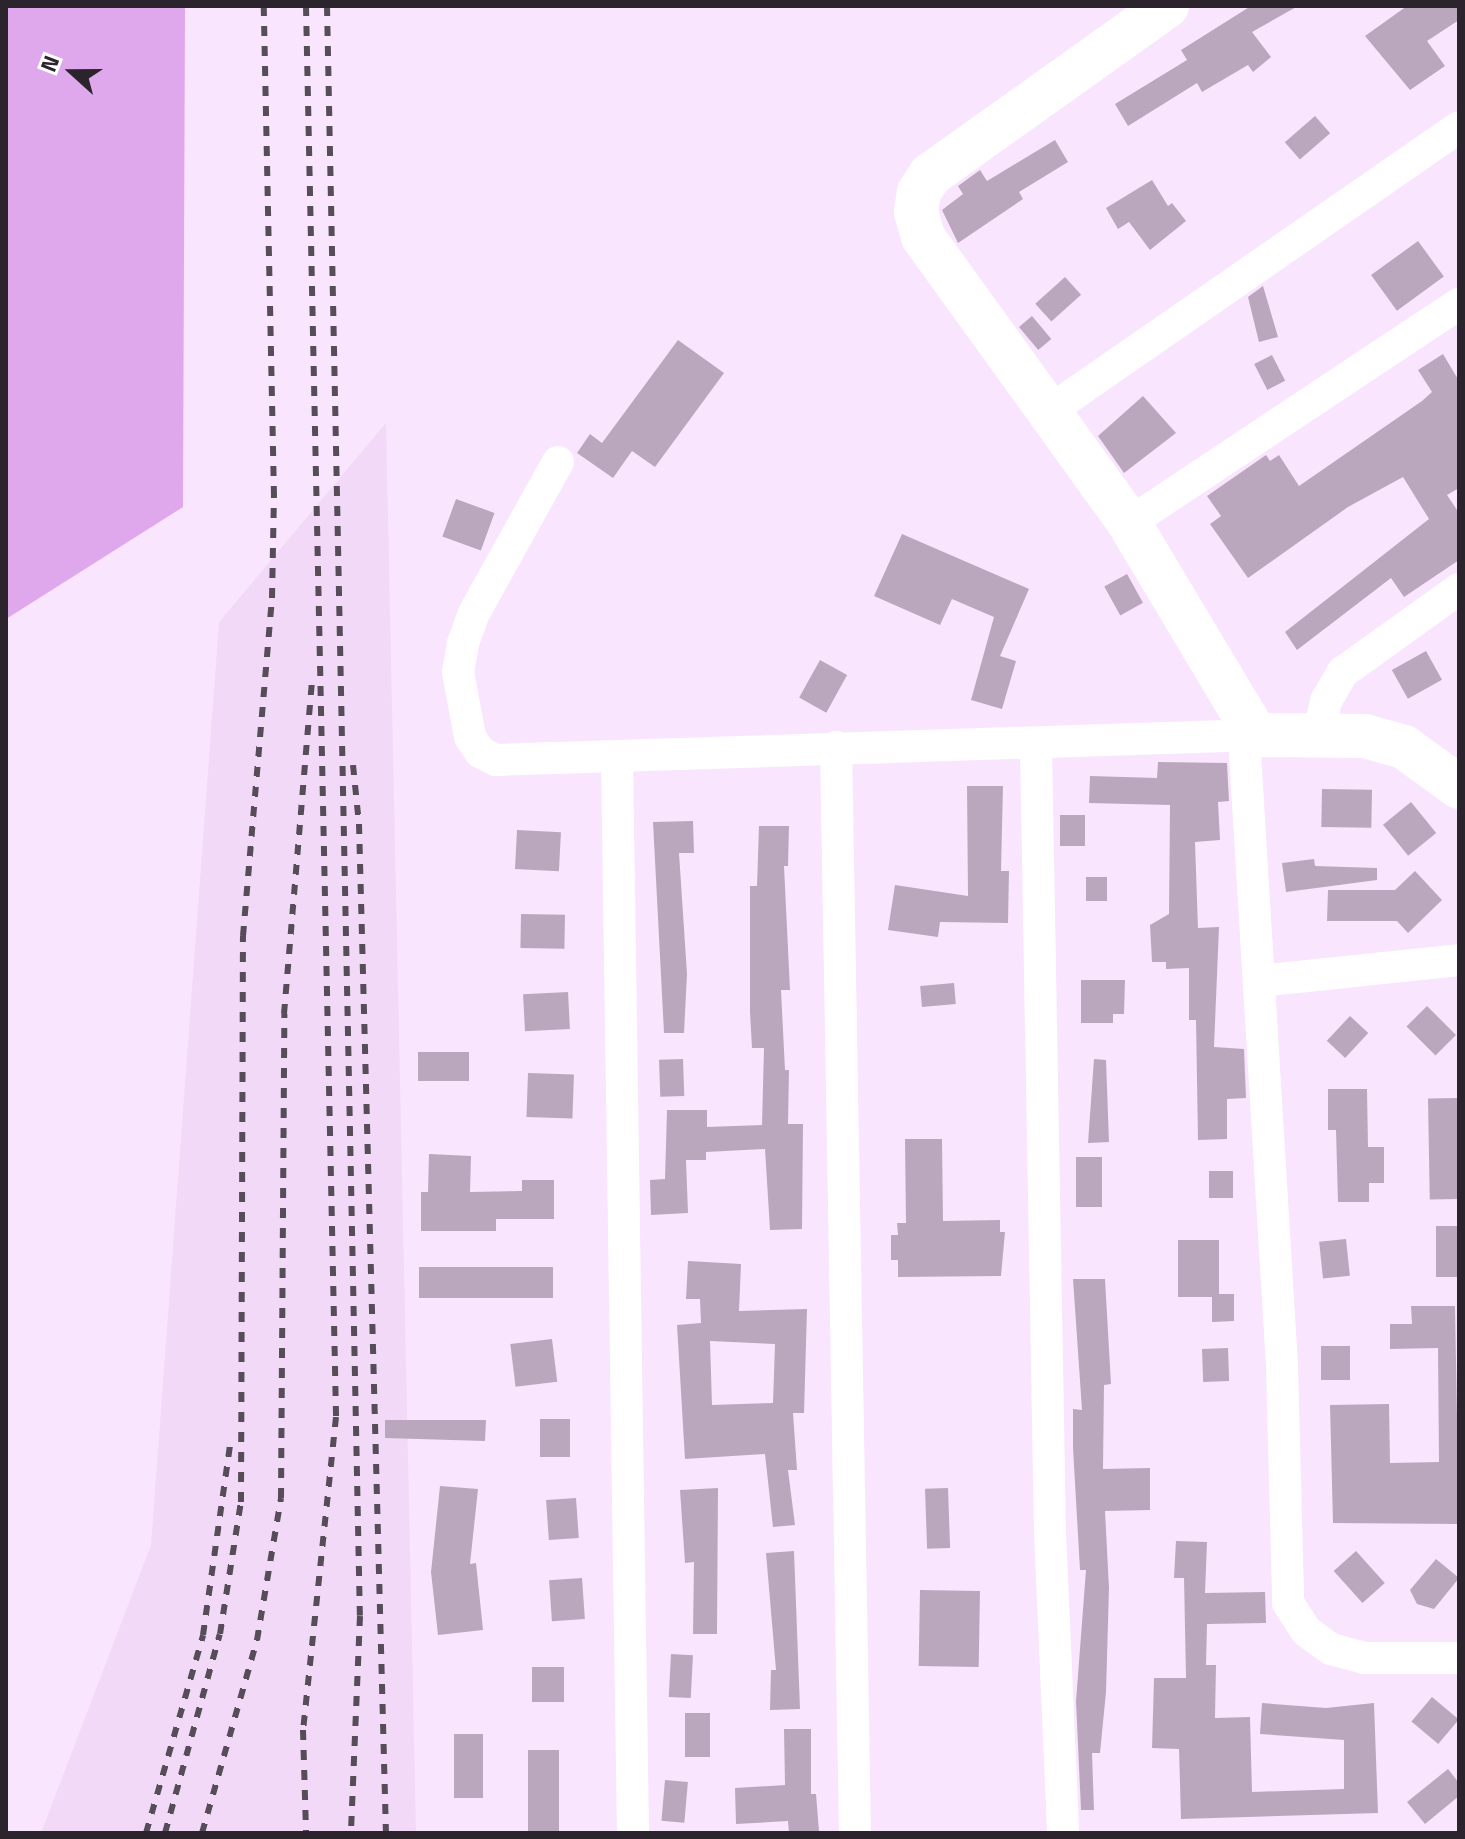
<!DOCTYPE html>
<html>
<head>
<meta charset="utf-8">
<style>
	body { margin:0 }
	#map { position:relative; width:1465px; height:1839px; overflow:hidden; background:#fae5fe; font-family:"Titillium Web",sans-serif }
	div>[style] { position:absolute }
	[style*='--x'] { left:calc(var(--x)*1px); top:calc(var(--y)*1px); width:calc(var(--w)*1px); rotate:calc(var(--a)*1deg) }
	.built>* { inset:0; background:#f2d9f8 }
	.forest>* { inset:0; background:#dfa7ec }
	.building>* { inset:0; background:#baa7be; transform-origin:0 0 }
	.street>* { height:32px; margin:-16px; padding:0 16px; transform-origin:16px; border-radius:16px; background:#fff }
	.secondary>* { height:44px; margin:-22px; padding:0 22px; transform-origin:22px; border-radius:22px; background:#fff }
	.rail>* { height:6px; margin-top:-3px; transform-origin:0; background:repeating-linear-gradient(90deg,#564d59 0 10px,transparent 0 20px) }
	span { translate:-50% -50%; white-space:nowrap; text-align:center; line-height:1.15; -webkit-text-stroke:6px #fff; paint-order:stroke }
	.frame { position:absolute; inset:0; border:8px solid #2b242d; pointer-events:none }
	.north { position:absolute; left:32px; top:32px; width:80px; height:80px; -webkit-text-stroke:6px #fff; paint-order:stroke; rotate:291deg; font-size:22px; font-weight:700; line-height:32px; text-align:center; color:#2b242d }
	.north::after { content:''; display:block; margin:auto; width:28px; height:36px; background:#2b242d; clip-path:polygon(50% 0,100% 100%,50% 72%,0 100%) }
</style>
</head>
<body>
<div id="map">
	<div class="built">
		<div style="clip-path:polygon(386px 423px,416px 1833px,41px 1833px,151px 1545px,219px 622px)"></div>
	</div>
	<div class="forest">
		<div style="clip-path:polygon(6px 6px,185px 6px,183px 507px,6px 619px)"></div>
	</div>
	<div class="building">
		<div style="clip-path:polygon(1251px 6px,1298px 6px,1252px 32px,1271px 57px,1253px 72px,1248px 65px,1202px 92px,1197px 83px,1128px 126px,1115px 104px,1187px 60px,1181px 50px)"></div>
		<div style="clip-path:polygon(1407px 6px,1459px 6px,1459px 20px,1427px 41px,1445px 66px,1410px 90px,1365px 36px)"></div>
		<div style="left:1315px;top:116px;width:23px;height:40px;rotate:49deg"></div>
		<div style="clip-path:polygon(1055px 140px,1068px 162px,1019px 192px,1023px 199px,958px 243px,942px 210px,963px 194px,958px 186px,980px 170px,987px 181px)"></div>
		<div style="clip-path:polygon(1152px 180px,1168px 206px,1172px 203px,1186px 221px,1150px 250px,1129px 222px,1118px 229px,1106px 208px)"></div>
		<div style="left:1418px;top:241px;width:44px;height:58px;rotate:54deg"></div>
		<div style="left:1065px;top:277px;width:24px;height:40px;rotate:48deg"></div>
		<div style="clip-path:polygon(1263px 286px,1278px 337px,1259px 342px,1248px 297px)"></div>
		<div style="left:1032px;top:316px;width:30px;height:17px;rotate:50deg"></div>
		<div style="clip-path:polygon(678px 340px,724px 373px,655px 467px,632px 451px,613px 478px,577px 453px,590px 434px,602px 443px)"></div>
		<div style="clip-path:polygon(1443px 354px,1459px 381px,1459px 488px,1447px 495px,1459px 513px,1459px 560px,1404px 597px,1391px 578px,1297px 650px,1285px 632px,1429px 519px,1403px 477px,1348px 507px,1248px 578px,1210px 524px,1221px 516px,1207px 496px,1266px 455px,1270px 461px,1279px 455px,1299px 486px,1422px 401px,1432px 392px,1418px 370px)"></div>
		<div style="left:1272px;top:355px;width:29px;height:20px;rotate:63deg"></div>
		<div style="clip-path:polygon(1143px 396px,1176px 433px,1124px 473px,1098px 436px)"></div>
		<div style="left:456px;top:499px;width:41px;height:40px;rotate:20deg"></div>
		<div style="clip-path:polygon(902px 534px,1029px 589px,1000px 656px,1016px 661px,1002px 709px,971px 700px,994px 617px,952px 599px,940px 625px,874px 596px)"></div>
		<div style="left:1127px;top:574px;width:33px;height:26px;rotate:61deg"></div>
		<div style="left:1426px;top:651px;width:33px;height:39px;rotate:61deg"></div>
		<div style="left:820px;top:660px;width:31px;height:43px;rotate:29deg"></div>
		<div style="clip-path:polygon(1158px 762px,1227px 763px,1229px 801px,1218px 802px,1220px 840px,1195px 842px,1198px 928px,1219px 927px,1214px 1047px,1244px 1049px,1246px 1098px,1227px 1099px,1227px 1139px,1198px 1140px,1196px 1020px,1189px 1020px,1189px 968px,1166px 969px,1166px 962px,1152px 962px,1150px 925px,1169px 914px,1170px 805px,1089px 803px,1090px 776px,1157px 778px)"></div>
		<div style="clip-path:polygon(967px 786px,1003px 786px,1001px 871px,1009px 871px,1008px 923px,940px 922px,938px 937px,888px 930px,895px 885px,968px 896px)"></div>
		<div style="left:1322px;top:789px;width:50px;height:38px;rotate:1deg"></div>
		<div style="left:1411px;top:802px;width:40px;height:36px;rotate:51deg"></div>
		<div style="left:1085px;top:815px;width:31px;height:25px;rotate:90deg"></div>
		<div style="clip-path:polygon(693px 821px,694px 853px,679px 853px,687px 974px,684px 1033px,664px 1033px,653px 822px)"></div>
		<div style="clip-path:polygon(759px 826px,789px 826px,788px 866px,784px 866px,790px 990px,781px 990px,785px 1070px,789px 1070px,788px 1124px,803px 1124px,802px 1229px,770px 1230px,765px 1149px,706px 1152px,706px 1160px,686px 1160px,688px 1213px,651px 1215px,650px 1180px,665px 1179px,667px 1110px,707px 1110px,707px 1127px,762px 1125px,764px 1048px,752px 1048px,750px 1012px,750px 886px,757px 886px)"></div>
		<div style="left:517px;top:830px;width:44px;height:39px;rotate:3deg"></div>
		<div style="clip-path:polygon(1314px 859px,1315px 866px,1377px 868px,1377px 880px,1286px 892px,1282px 863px)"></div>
		<div style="clip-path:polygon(1415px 871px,1442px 900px,1408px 933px,1397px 921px,1327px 921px,1328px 890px,1395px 890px)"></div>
		<div style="left:1086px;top:877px;width:21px;height:24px"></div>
		<div style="left:521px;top:914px;width:44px;height:34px;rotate:1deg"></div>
		<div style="clip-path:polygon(1081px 980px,1125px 980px,1124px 1014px,1113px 1014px,1113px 1023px,1081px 1023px)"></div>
		<div style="left:954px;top:983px;width:21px;height:34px;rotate:85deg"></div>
		<div style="left:568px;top:992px;width:37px;height:45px;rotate:87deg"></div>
		<div style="left:1427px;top:1006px;width:41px;height:29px;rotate:45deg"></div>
		<div style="left:1350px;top:1016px;width:25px;height:34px;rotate:43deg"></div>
		<div style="left:469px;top:1052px;width:29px;height:51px;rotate:90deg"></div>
		<div style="left:683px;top:1059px;width:37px;height:24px;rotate:88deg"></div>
		<div style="clip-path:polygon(1094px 1059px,1106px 1060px,1109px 1142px,1088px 1143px)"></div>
		<div style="left:528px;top:1073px;width:46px;height:44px;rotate:2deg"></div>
		<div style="clip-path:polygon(1328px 1089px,1367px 1089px,1368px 1147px,1384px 1147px,1384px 1183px,1369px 1183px,1369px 1202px,1338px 1202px,1336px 1130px,1328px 1130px)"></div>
		<div style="left:1458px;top:1098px;width:101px;height:30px;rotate:89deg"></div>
		<div style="clip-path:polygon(905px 1139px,942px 1139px,943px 1221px,1000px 1220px,1000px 1232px,1005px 1232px,1001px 1276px,898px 1277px,898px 1260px,891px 1260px,891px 1235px,898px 1235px,897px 1223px,906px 1223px)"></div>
		<div style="clip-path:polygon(429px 1154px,471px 1156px,470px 1192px,522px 1191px,522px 1180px,554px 1180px,554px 1219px,496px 1219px,496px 1231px,421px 1231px,421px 1192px,428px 1192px)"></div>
		<div style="left:1076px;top:1157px;width:26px;height:50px"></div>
		<div style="left:1233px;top:1171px;width:27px;height:24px;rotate:90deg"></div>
		<div style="left:1459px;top:1226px;width:51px;height:23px;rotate:90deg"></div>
		<div style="left:1346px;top:1239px;width:37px;height:27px;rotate:84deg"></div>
		<div style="clip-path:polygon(1178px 1240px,1219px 1240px,1219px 1294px,1234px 1294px,1234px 1321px,1212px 1322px,1212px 1297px,1178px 1297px)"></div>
		<div style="clip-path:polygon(evenodd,688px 1261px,741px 1264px,739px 1311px,807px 1309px,804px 1413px,793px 1413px,797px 1470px,788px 1470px,795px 1525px,773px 1527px,765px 1454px,685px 1459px,677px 1325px,701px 1323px,700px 1299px,686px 1299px,688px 1261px,710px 1341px,775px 1344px,773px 1403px,712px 1405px,710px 1341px)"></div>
		<div style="left:553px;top:1267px;width:31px;height:134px;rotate:90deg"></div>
		<div style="clip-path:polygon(1073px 1279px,1105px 1279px,1111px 1384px,1104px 1385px,1103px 1469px,1150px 1468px,1150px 1510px,1105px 1511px,1109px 1588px,1106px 1692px,1100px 1753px,1092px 1753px,1094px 1810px,1081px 1810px,1076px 1701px,1086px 1570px,1080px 1570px,1073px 1448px,1073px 1409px,1082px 1410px)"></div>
		<div style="clip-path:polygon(1411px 1306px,1455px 1306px,1459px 1524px,1333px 1523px,1330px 1405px,1389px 1404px,1390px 1463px,1439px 1462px,1438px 1348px,1390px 1349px,1390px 1324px,1412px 1324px)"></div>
		<div style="left:552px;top:1339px;width:43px;height:42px;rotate:83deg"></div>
		<div style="left:1321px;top:1346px;width:29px;height:34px"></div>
		<div style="left:1228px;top:1348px;width:33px;height:26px;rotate:88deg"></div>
		<div style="left:540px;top:1419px;width:30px;height:38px"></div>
		<div style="clip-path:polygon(385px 1420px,486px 1420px,485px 1441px,385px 1438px)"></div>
		<div style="clip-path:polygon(440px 1486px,478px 1489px,470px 1564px,476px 1563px,483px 1630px,438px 1635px,431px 1572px)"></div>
		<div style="clip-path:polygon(718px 1488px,717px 1634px,693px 1634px,694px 1562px,685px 1563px,680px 1490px)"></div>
		<div style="left:948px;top:1488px;width:60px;height:23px;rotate:88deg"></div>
		<div style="left:576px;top:1498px;width:40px;height:30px;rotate:86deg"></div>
		<div style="clip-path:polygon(1176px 1541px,1207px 1542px,1205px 1593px,1265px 1592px,1266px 1623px,1207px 1624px,1206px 1665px,1216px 1665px,1215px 1718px,1250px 1717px,1252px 1792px,1344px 1789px,1344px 1740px,1260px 1734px,1262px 1703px,1326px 1708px,1374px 1703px,1378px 1813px,1181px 1819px,1179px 1749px,1152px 1748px,1154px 1678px,1186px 1678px,1184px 1578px,1174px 1578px)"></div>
		<div style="clip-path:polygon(794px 1551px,800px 1709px,770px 1710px,771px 1670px,776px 1670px,766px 1553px)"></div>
		<div style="left:1356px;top:1551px;width:43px;height:30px;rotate:48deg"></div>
		<div style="clip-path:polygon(1436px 1559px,1459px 1578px,1434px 1609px,1417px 1604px,1410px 1590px)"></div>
		<div style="left:582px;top:1578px;width:41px;height:33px;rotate:86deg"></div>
		<div style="left:920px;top:1590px;width:60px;height:76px;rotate:1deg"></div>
		<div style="left:671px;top:1654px;width:22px;height:43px;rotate:3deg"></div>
		<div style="left:564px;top:1667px;width:35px;height:32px;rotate:90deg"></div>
		<div style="left:1432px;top:1697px;width:35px;height:32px;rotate:40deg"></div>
		<div style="left:685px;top:1713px;width:25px;height:44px"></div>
		<div style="clip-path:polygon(784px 1729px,811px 1729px,811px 1794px,816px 1794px,819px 1831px,789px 1833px,788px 1821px,736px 1824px,735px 1788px,785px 1785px)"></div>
		<div style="left:454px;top:1734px;width:29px;height:64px"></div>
		<div style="left:528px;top:1750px;width:31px;height:83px"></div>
		<div style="clip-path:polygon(1448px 1769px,1459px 1783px,1459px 1796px,1425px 1824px,1407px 1802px)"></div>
		<div style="left:665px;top:1780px;width:23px;height:41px;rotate:5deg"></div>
	</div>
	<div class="street">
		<div style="--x:1052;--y:409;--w:495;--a:-34.7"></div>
		<div style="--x:558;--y:462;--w:173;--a:119.1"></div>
		<div style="--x:474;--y:613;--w:33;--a:110"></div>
		<div style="--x:463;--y:644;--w:28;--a:100"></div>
		<div style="--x:458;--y:672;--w:66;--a:79.5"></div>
		<div style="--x:470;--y:737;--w:18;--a:56"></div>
		<div style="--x:480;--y:752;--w:18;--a:27"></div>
		<div style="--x:496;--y:760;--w:760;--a:-1.88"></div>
		<div style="--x:1129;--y:523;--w:396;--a:-33.6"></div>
		<div style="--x:1319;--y:734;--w:34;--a:-78"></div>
		<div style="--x:1326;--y:701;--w:34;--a:-60"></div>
		<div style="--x:1343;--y:672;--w:143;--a:-35.6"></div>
		<div style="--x:1244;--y:737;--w:630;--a:86.54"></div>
		<div style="--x:1282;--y:1366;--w:237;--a:88.5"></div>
		<div style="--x:1288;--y:1603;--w:33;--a:57"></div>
		<div style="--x:1306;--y:1631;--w:31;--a:36"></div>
		<div style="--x:1331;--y:1649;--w:34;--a:15"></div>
		<div style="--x:1364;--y:1658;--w:95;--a:0"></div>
		<div style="--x:1036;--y:746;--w:786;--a:88.98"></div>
		<div style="--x:1050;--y:1532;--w:301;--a:87.5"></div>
		<div style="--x:836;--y:747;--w:1086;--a:89"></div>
		<div style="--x:617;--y:757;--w:1076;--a:89.15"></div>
		<div style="--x:1260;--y:981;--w:200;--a:-6"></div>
	</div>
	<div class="secondary">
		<div style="--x:1167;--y:6;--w:291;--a:144.5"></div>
		<div style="--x:930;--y:175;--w:20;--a:123"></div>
		<div style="--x:919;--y:192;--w:20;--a:99"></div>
		<div style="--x:916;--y:212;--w:26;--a:74"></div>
		<div style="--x:923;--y:237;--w:352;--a:54.2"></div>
		<div style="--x:1129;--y:523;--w:247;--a:59.1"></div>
		<div style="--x:1256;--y:735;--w:109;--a:0.5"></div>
		<div style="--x:1365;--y:736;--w:41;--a:15.8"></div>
		<div style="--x:1404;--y:747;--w:68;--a:36"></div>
	</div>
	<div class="rail">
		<div style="--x:306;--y:6;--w:1411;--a:88.78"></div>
		<div style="--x:336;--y:1417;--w:315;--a:96"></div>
		<div style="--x:303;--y:1730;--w:103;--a:88.3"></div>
		<div style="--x:327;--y:6;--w:1610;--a:88.83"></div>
		<div style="--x:360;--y:1616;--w:217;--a:92.4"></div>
		<div style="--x:353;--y:765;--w:59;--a:84.2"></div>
		<div style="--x:359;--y:824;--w:1009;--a:88.47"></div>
		<div style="--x:146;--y:1833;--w:206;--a:-73.9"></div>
		<div style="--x:203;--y:1635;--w:198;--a:-81.9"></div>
		<div style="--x:165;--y:1833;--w:206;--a:-74.6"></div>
		<div style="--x:220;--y:1634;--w:134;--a:-81"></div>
		<div style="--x:241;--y:1502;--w:566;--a:-89.8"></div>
		<div style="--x:243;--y:936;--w:339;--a:-85.1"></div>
		<div style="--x:272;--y:598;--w:102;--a:-88.9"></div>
		<div style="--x:274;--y:496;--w:490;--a:-91.2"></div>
		<div style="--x:202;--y:1833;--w:201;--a:-74.1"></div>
		<div style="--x:257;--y:1640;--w:144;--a:-80.4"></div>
		<div style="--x:281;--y:1498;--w:484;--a:-89.6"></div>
		<div style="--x:284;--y:1014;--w:335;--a:-85.2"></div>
	</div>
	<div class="frame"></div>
	<div class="north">N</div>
</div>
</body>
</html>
